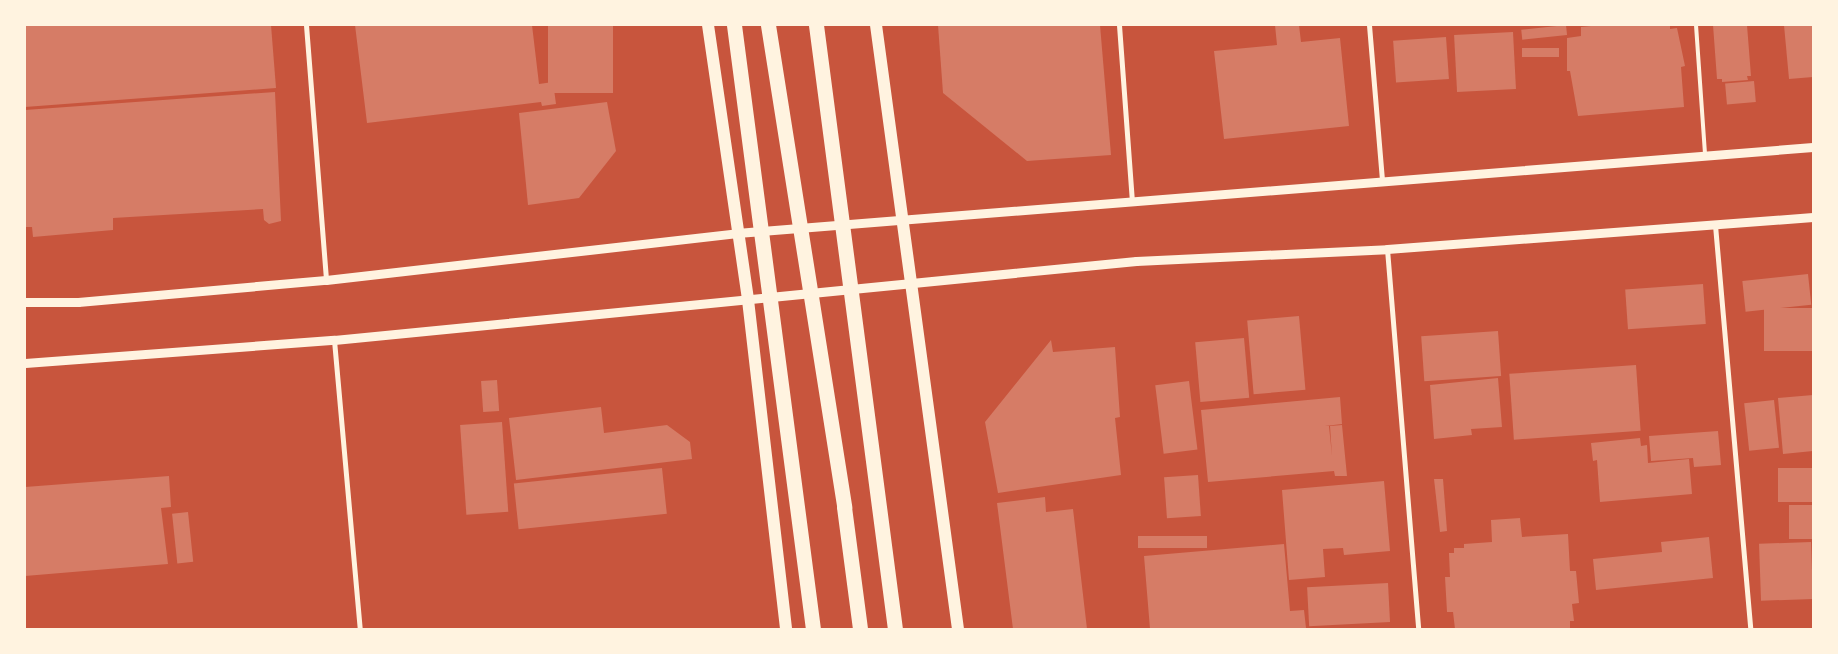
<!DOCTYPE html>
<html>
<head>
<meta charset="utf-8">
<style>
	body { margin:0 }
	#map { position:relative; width:1838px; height:654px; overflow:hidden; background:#c8553d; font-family:"Varela Round",sans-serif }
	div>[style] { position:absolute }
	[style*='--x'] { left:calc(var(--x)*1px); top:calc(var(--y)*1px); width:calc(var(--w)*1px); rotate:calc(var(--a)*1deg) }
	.building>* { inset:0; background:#d67c66; transform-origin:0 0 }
	.service>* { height:4px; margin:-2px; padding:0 2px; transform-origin:2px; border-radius:2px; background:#fff3e0 }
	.minor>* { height:5px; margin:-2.5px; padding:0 2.5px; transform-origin:2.5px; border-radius:2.5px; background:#fff3e0 }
	.tertiary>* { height:9px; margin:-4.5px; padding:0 4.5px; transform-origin:4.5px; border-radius:4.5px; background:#fff3e0 }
	.primary>* { height:12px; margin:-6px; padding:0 6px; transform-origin:6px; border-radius:6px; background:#fff3e0 }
	.motorway>* { height:15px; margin:-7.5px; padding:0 7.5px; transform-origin:7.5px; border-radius:7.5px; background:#fff3e0 }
	span { translate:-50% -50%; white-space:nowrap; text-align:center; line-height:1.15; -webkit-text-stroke:5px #fff3e0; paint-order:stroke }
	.frame { position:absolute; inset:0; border:26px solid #fff3e0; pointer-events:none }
</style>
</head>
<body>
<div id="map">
	<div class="building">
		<div style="clip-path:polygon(25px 25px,271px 25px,276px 88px,25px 107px)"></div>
		<div style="clip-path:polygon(355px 25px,532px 25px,539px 84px,553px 82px,556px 104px,542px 106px,541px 102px,367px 123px)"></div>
		<div style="left:548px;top:25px;width:65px;height:68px"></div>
		<div style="clip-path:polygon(938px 25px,1100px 25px,1111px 155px,1027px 161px,943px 93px)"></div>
		<div style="clip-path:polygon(1275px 25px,1299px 25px,1301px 42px,1340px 38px,1349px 126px,1224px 139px,1214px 51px,1277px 45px)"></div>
		<div style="left:1566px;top:25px;width:10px;height:45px;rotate:84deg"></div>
		<div style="clip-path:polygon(1601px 25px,1670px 25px,1670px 29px,1677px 28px,1685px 66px,1681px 67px,1684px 107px,1578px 116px,1570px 71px,1567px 71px,1567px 38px,1581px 36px,1581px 27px)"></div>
		<div style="clip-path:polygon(1713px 25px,1747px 25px,1751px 76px,1747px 76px,1748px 80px,1722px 82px,1722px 79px,1717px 79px)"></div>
		<div style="clip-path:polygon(1784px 25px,1813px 25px,1813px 77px,1789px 79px)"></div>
		<div style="left:1513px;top:32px;width:57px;height:59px;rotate:87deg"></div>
		<div style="left:1446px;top:37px;width:42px;height:53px;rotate:86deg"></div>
		<div style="left:1559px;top:48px;width:9px;height:37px;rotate:90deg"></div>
		<div style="left:1754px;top:81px;width:21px;height:29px;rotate:85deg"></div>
		<div style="clip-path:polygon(275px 92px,281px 221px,269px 224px,264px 220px,263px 209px,113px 218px,113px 230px,33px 237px,32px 227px,25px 227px,25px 110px)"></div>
		<div style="clip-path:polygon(607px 102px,616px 151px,579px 198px,528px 205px,519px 113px)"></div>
		<div style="left:1808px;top:274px;width:31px;height:66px;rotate:84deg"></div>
		<div style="left:1703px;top:284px;width:40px;height:78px;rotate:86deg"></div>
		<div style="left:1813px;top:308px;width:43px;height:49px;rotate:90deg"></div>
		<div style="left:1299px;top:316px;width:74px;height:52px;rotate:85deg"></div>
		<div style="left:1498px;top:331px;width:45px;height:77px;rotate:86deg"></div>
		<div style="left:1244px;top:338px;width:60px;height:49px;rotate:85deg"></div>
		<div style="clip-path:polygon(1051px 340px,1053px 352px,1115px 347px,1120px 417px,1115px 418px,1121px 475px,998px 493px,985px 422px)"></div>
		<div style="left:1636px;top:365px;width:66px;height:127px;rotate:86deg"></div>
		<div style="clip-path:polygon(1498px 378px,1502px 427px,1471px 429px,1472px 435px,1434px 439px,1430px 385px)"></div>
		<div style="left:497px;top:380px;width:31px;height:16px;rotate:86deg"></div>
		<div style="left:1189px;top:381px;width:69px;height:34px;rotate:83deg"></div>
		<div style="clip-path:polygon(1813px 395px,1813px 451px,1783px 454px,1778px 398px)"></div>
		<div style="clip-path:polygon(1340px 397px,1342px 424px,1325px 426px,1329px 426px,1332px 456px,1330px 426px,1342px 425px,1347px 476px,1335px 476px,1334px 471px,1208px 482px,1201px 410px)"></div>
		<div style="left:1774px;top:400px;width:48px;height:30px;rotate:84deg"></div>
		<div style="clip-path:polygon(601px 407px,604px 433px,667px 425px,690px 442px,692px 459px,516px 480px,509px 418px)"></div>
		<div style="left:502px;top:422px;width:90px;height:42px;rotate:86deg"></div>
		<div style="clip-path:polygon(1718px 431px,1721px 465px,1694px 467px,1693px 458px,1651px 461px,1649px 436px)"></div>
		<div style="clip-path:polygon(1640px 438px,1641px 446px,1647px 445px,1648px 463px,1689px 459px,1692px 494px,1600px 502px,1597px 460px,1593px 461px,1591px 443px)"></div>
		<div style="left:662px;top:468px;width:46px;height:149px;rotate:84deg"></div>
		<div style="left:1813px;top:468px;width:34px;height:35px;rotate:90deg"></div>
		<div style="left:1198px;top:475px;width:41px;height:34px;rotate:86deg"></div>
		<div style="clip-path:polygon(169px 476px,171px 507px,161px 508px,168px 564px,25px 576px,25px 487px)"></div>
		<div style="clip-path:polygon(1434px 479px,1443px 479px,1447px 531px,1440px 532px)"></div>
		<div style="clip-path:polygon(1384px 481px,1390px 551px,1344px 555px,1343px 548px,1323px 549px,1325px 577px,1289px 580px,1282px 490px)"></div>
		<div style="clip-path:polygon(1045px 497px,1046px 512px,1073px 509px,1087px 629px,1013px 629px,997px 503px)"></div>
		<div style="left:1813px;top:505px;width:34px;height:24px;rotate:90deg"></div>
		<div style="left:188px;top:512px;width:50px;height:16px;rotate:84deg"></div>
		<div style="clip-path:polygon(1520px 518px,1522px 537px,1568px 534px,1570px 571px,1576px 571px,1579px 603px,1572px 604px,1574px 621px,1570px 621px,1570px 628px,1455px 629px,1453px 612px,1447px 612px,1445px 577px,1450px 577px,1449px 553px,1454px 553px,1454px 548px,1464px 548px,1464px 544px,1492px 542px,1491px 520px)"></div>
		<div style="left:1207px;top:536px;width:12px;height:69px;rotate:90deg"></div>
		<div style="clip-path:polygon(1709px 537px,1713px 578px,1596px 590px,1593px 559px,1662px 552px,1661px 542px)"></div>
		<div style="left:1811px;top:542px;width:57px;height:52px;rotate:88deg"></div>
		<div style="clip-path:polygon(1284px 544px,1290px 611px,1304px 610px,1306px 628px,1150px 629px,1144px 556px)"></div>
		<div style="left:1388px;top:583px;width:39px;height:81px;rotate:87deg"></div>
	</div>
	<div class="service">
		<div style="--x:1696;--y:25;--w:130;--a:86"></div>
	</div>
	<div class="minor">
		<div style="--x:306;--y:25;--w:256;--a:85.5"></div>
		<div style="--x:1119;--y:25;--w:176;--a:85.8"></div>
		<div style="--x:1369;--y:25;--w:157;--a:85.2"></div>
		<div style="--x:1715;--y:225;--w:406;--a:85"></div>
		<div style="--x:1387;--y:249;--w:381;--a:85.3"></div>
		<div style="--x:334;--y:340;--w:290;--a:84.9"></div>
	</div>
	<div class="tertiary">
		<div style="--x:25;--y:302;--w:53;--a:0"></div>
		<div style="--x:78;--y:302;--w:249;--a:-5.1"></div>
		<div style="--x:326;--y:280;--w:414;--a:-6.5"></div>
		<div style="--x:737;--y:233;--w:1079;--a:-4.57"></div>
		<div style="--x:25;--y:363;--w:310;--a:-4.3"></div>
		<div style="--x:334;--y:340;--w:806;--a:-5.63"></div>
		<div style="--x:1136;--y:261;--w:251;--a:-2.7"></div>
		<div style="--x:1387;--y:249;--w:427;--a:-4.3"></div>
	</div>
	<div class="primary">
		<div style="--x:708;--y:25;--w:278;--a:81.7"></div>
		<div style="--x:748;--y:300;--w:331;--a:83.4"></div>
		<div style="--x:876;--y:25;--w:610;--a:82.27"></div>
	</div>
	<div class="motorway">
		<div style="--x:734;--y:25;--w:609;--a:82.55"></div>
		<div style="--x:768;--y:25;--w:488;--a:81"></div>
		<div style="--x:844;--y:507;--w:123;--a:82.5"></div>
		<div style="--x:816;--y:25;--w:609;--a:82.55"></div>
	</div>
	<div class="frame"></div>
</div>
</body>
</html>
